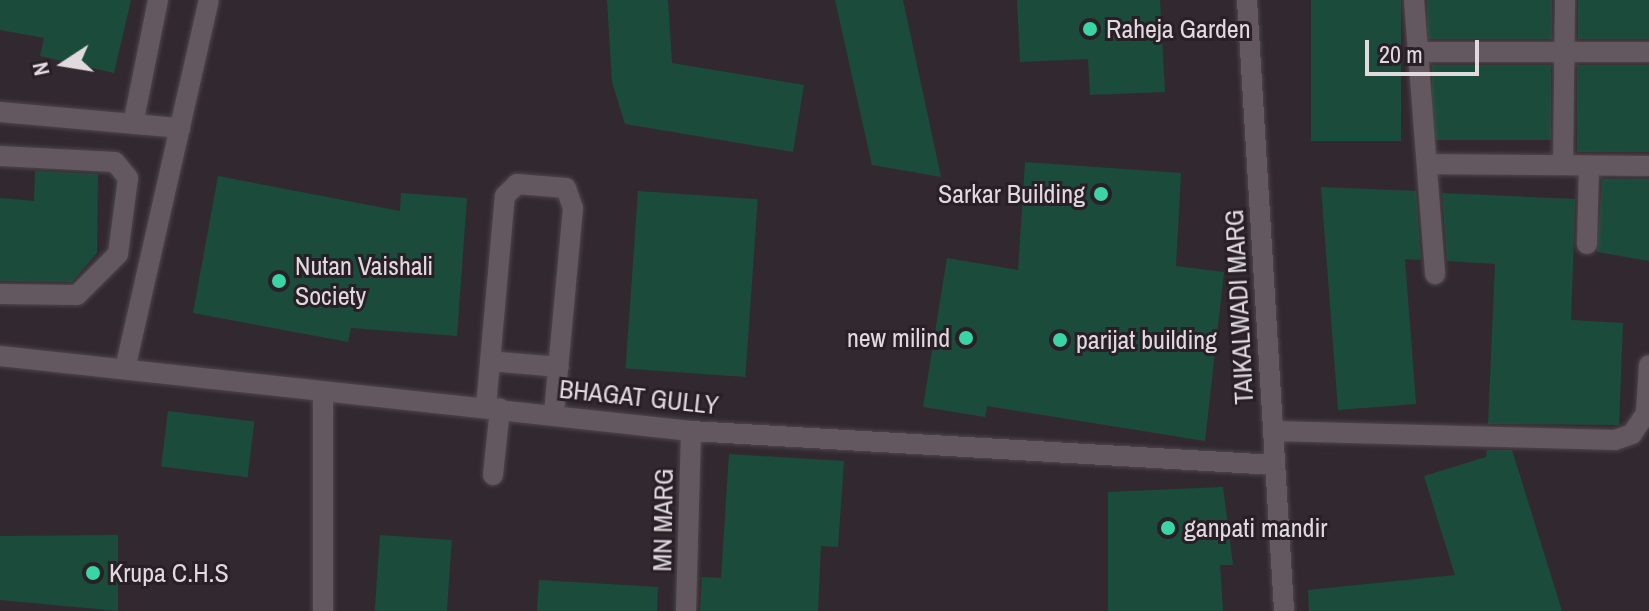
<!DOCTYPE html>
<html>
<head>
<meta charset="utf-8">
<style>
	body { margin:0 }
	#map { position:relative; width:1649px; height:611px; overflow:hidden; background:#322930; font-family:"Archivo Narrow",sans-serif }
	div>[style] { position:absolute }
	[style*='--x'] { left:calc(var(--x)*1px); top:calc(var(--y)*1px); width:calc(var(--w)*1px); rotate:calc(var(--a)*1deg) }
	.building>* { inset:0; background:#1b4c3b; transform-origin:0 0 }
	.roads { filter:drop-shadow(0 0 2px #4d464b) drop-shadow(0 0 2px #4d464b) }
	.service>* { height:20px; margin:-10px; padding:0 10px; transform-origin:10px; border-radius:10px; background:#635860 }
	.minor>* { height:20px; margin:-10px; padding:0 10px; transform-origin:10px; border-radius:10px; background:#635860 }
	.dots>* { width:22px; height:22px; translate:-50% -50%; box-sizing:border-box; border:4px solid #282026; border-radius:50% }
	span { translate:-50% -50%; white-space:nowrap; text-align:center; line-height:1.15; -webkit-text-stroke:6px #282026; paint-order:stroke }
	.poi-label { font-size:26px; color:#e0dade }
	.left { translate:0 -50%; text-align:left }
	.right { translate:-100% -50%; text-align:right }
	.street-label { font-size:26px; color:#e0dade }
	.north { position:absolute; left:24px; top:24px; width:80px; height:80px; -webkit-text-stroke:6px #282026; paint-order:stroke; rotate:258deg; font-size:22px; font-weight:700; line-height:32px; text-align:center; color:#e0dade }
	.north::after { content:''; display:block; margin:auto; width:28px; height:36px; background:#e0dade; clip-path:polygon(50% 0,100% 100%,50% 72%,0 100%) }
	.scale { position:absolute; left:1365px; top:40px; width:114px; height:36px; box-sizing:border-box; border:4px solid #e0dade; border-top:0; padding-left:10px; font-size:24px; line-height:28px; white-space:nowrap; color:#e0dade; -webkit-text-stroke:6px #282026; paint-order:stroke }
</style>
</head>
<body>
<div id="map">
	<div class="building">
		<div style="clip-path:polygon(0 0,131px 0,114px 73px,40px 56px,44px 38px,0 30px)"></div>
		<div style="clip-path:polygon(607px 0,668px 0,672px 63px,804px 85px,793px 152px,625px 124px,612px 82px)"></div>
		<div style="clip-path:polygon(835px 0,903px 0,941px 177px,872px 165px)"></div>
		<div style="clip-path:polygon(1017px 0,1160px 0,1165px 92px,1090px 95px,1088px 59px,1020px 62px)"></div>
		<div style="left:1311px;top:0;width:90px;height:141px"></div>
		<div style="left:1427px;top:0;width:125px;height:39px"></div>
		<div style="left:1578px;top:0;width:71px;height:39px"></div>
		<div style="left:1432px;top:65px;width:119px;height:75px"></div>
		<div style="left:1577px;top:65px;width:72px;height:87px"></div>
		<div style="clip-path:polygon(1025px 162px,1181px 173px,1176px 266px,1224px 272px,1205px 441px,987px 406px,985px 417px,923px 407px,947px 258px,1018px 270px)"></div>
		<div style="clip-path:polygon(35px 171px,98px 174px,97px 253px,72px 282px,0 281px,0 198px,34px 201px)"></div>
		<div style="clip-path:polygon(218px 176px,400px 211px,401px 193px,467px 198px,457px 336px,351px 328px,348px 342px,193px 313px)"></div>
		<div style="clip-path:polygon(1576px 178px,1571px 320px,1623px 323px,1619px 425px,1488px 424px,1495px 264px,1447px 261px,1442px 193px,1575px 199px)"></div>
		<div style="clip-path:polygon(1602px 179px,1649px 179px,1649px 261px,1597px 252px)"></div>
		<div style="clip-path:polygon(1321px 187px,1416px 191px,1421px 260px,1405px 259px,1416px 404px,1338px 410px)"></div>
		<div style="left:638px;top:191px;width:120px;height:178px;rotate:4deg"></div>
		<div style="left:168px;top:411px;width:87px;height:56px;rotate:7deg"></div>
		<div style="clip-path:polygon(1487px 450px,1512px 450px,1562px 611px,1309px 611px,1308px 590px,1455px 575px,1424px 476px,1486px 457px)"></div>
		<div style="clip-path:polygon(729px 454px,844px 461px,838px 547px,821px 546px,818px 611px,700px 611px,702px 577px,721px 578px)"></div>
		<div style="clip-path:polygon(1223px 487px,1233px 565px,1220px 565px,1223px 611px,1108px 611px,1108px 492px)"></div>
		<div style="clip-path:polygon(118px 535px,118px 611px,0 600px,0 536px)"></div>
		<div style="left:380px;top:535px;width:72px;height:76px;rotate:4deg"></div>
		<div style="clip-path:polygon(539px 580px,658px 587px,657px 611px,537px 611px)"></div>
	</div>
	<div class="roads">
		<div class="service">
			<div style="--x:323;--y:391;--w:220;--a:90"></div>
			<div style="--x:1273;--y:431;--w:342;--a:1.5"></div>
			<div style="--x:1615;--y:440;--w:18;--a:-19"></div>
			<div style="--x:1632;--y:434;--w:25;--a:-56"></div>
			<div style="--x:1646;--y:413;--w:48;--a:-86.4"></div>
		</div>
		<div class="minor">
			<div style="--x:1247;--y:0;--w:612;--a:86.53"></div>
			<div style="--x:1414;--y:0;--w:275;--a:85.6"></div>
			<div style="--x:1418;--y:52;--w:231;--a:0"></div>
			<div style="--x:0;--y:112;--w:181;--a:5.1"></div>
			<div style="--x:133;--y:124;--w:126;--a:-78.6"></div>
			<div style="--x:0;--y:156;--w:115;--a:3"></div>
			<div style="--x:115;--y:162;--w:21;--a:51"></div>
			<div style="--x:128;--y:178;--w:77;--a:97.5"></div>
			<div style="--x:118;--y:254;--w:58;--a:135"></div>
			<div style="--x:77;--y:295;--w:77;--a:-179.3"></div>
			<div style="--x:1427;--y:164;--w:222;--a:0.5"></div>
			<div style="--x:1563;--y:165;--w:165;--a:-89.3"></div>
			<div style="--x:1587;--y:244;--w:78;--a:-88.5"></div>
			<div style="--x:0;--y:356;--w:695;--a:6.19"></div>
			<div style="--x:691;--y:431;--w:585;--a:3.33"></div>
			<div style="--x:490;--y:361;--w:69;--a:5"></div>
			<div style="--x:125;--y:369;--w:378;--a:-77.2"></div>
			<div style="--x:486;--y:407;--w:212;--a:-84.9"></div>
			<div style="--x:505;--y:196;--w:17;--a:-45"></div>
			<div style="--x:517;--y:184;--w:49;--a:4.7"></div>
			<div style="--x:566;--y:188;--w:21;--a:71"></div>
			<div style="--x:573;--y:208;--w:207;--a:95.3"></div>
			<div style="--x:493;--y:475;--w:67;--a:-84"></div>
			<div style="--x:686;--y:611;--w:180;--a:-88.4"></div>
		</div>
	</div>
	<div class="dots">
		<div style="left:1090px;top:29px;background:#3bd4a4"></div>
		<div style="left:1101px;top:194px;background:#3bd4a4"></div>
		<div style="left:279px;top:281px;background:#3bd4a4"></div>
		<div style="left:966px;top:338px;background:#3bd4a4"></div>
		<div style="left:1060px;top:340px;background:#3bd4a4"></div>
		<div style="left:1168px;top:528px;background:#3bd4a4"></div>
		<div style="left:93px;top:573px;background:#3bd4a4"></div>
	</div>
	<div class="poi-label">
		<span class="left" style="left:1106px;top:29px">Raheja Garden</span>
		<span class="right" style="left:1085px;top:194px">Sarkar Building</span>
		<span class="left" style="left:295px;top:281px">Nutan Vaishali<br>Society</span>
		<span class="right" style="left:950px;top:338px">new milind</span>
		<span class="left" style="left:1076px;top:340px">parijat building</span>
		<span class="left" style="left:1184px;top:528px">ganpati mandir</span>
		<span class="left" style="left:109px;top:573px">Krupa C.H.S</span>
	</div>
	<div class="street-label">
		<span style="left:1239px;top:307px;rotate:-93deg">TAIKALWADI MARG</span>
		<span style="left:639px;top:397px;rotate:6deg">BHAGAT GULLY</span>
		<span style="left:663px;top:520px;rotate:-89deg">MN MARG</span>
	</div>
	<div class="north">N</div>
	<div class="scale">20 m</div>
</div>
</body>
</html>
